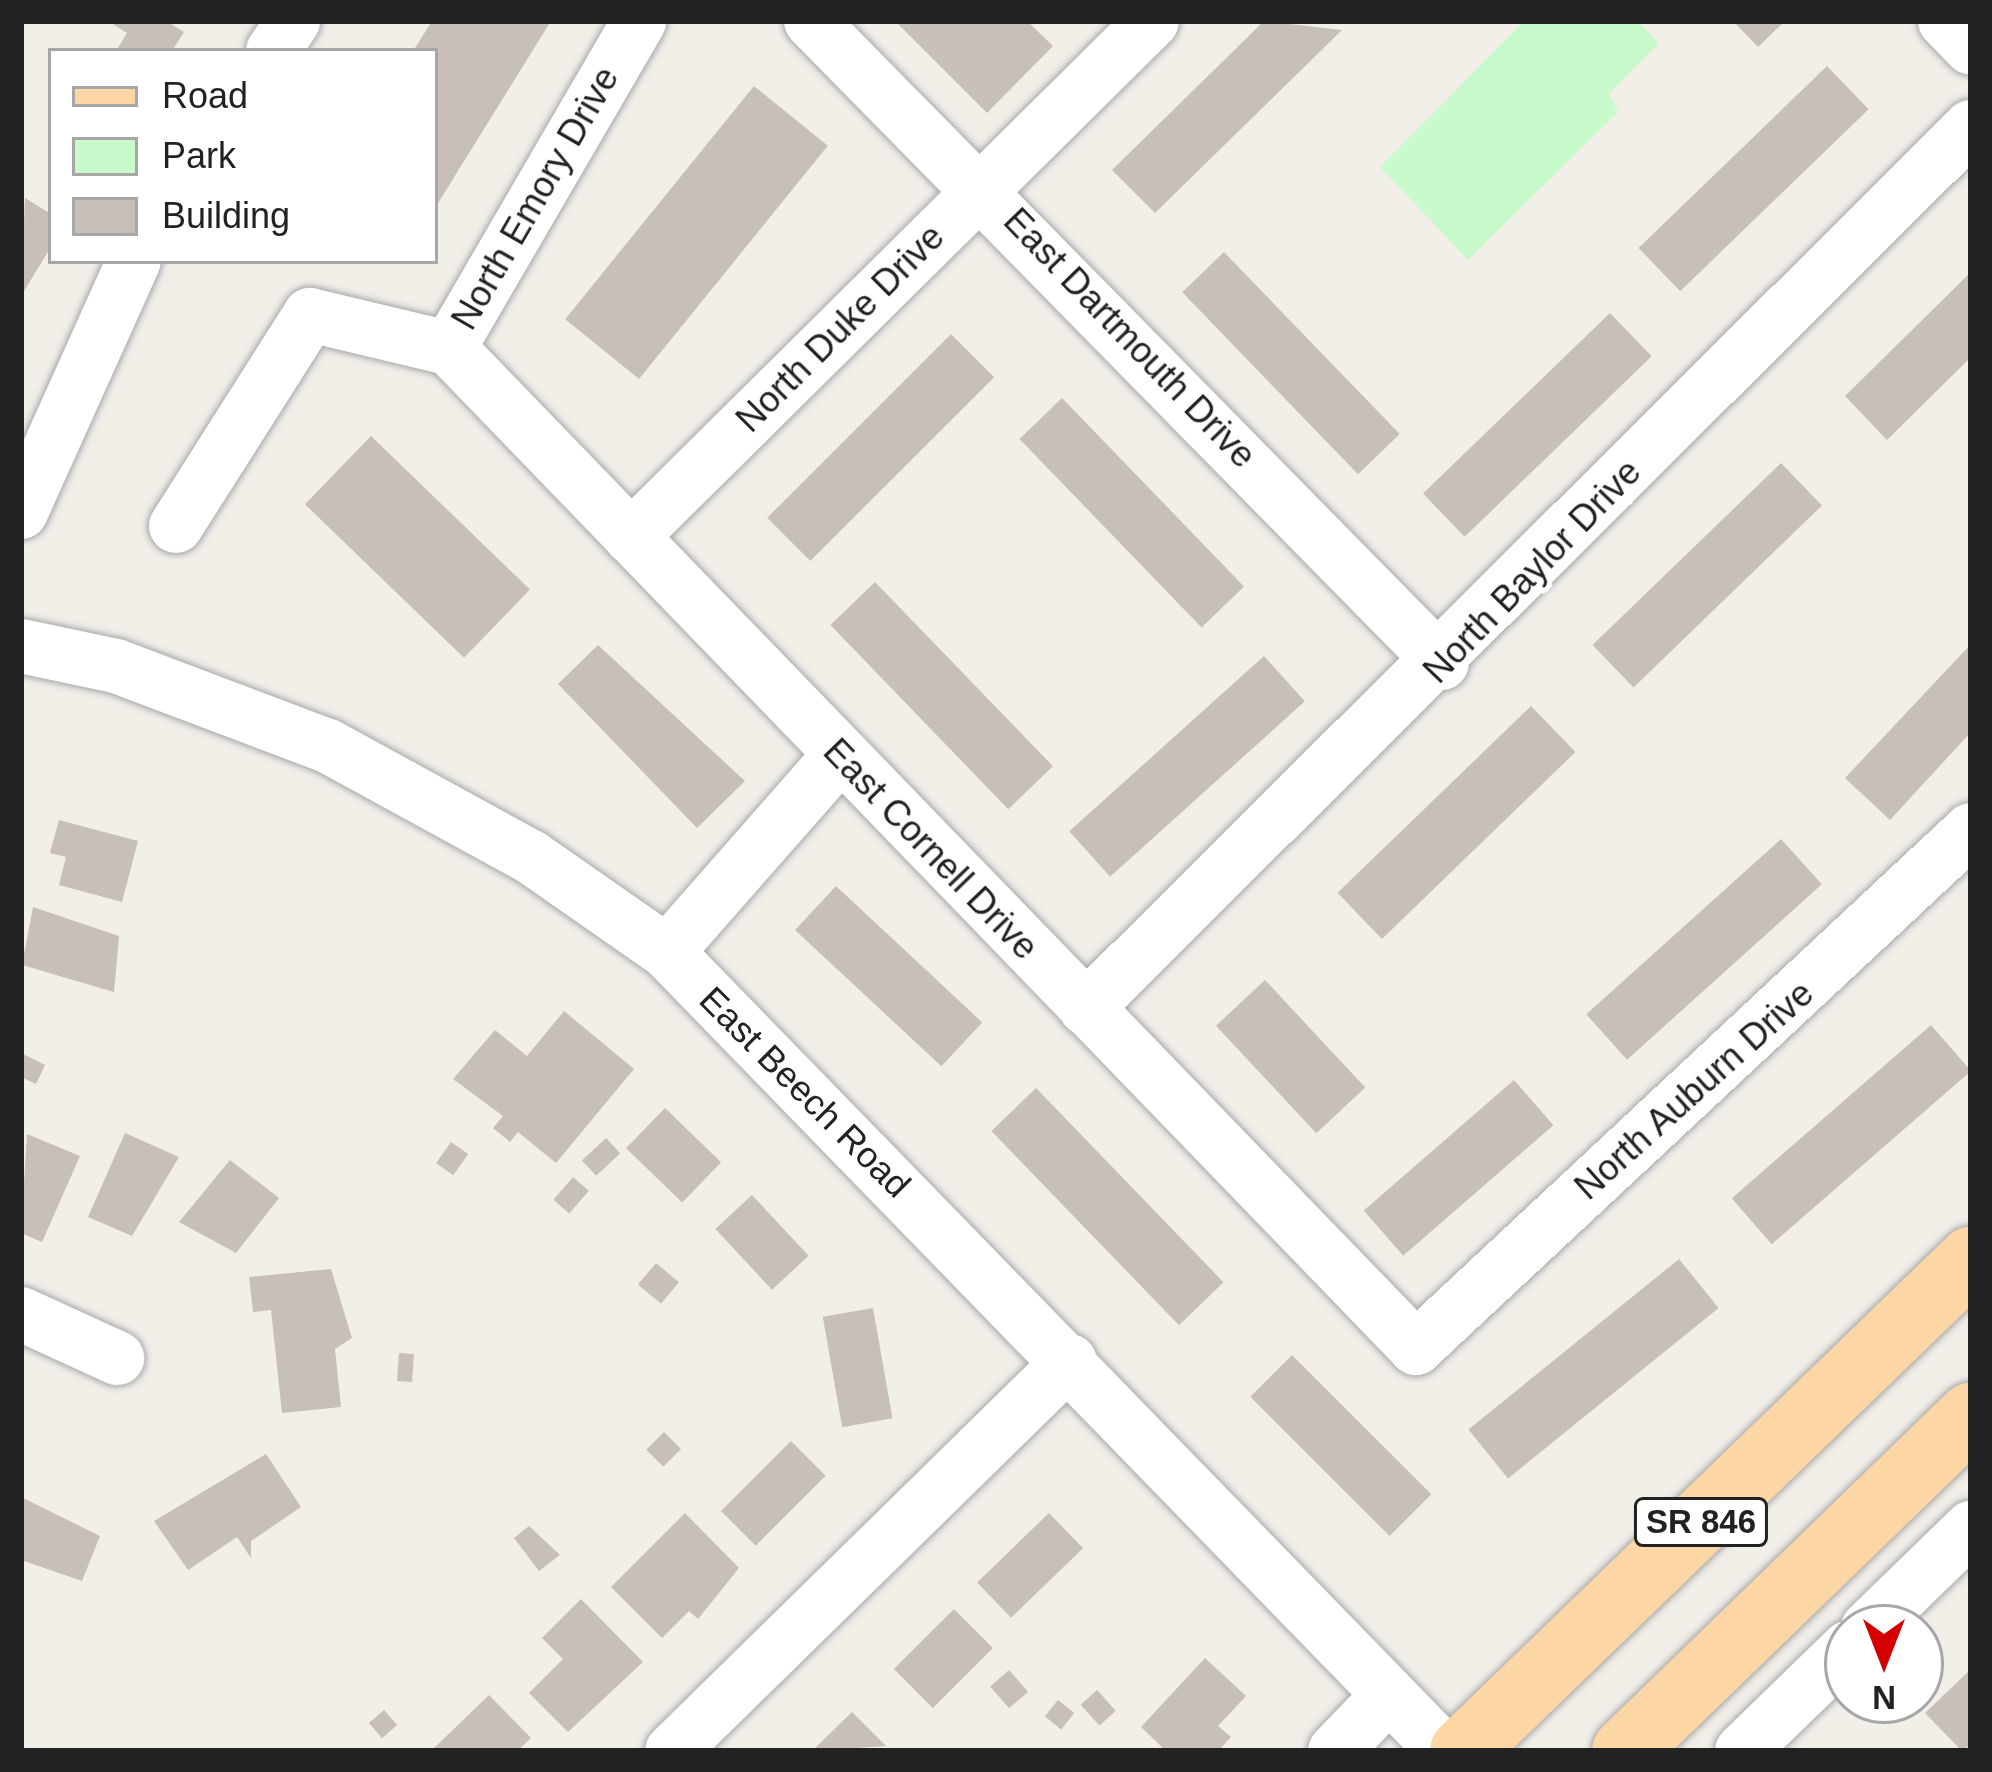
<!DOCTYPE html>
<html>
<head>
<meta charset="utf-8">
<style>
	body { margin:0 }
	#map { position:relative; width:1992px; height:1772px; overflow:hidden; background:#f2efe9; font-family:Helvetica,sans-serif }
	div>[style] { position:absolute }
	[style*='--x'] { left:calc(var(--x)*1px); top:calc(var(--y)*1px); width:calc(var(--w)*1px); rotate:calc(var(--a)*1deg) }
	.park>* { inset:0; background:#c8facc }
	.building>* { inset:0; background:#c7bfb8; transform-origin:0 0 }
	.roads { filter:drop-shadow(0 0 3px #a9a9a9) drop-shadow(0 0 3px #a9a9a9) }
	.minor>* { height:54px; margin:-27px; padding:0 27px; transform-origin:27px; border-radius:27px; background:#fff }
	.major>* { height:66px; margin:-33px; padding:0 33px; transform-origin:33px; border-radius:33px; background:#fcd6a4 }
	span { translate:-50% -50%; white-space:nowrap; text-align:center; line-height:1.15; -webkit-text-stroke:10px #fff; paint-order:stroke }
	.shield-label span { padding:3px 9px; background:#fff; border:3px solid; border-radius:9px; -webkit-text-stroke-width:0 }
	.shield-label { font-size:33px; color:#222; font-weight:700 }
	.street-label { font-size:36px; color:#222 }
	.frame { position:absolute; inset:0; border:24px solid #222; pointer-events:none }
	.legend { position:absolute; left:48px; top:48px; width:390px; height:216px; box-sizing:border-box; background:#fff; border:3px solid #a7a7a7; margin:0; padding:15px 21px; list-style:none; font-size:36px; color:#222 }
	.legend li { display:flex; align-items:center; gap:24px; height:60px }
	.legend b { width:60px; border:3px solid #a7a7a7 }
	.north { position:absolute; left:1824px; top:1604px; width:120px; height:120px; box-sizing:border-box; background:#fff; border:3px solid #a7a7a7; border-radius:50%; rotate:180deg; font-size:33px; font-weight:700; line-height:48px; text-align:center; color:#222 }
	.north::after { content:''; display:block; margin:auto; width:42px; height:54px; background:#d40000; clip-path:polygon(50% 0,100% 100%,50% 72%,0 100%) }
</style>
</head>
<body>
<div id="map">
	<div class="park">
		<div style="clip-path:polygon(1524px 21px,1638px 21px,1659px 43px,1609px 94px,1618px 112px,1468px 260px,1380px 167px)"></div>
	</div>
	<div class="building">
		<div style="clip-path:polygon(108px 21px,166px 21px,184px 32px,172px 51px,116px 51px,127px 33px)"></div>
		<div style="clip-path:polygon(432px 21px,551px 21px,435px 208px,435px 51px,415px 48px)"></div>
		<div style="clip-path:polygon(895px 21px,1027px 21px,1053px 46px,987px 113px)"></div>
		<div style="clip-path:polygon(1264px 21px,1342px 30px,1155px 213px,1112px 170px)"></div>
		<div style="clip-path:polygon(1733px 21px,1785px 21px,1758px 47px)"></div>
		<div style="left:1827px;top:66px;width:60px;height:262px;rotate:46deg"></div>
		<div style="left:754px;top:86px;width:95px;height:300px;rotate:39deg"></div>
		<div style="clip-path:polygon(25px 198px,51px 214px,51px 247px,21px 296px)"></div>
		<div style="left:1224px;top:252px;width:253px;height:58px;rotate:46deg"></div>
		<div style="clip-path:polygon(1971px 272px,1971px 357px,1887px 440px,1845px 396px)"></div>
		<div style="left:1610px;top:313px;width:60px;height:260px;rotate:46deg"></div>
		<div style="left:951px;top:334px;width:61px;height:260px;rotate:45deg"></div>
		<div style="left:1062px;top:398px;width:262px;height:59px;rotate:46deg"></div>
		<div style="left:371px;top:436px;width:221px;height:95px;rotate:44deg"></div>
		<div style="left:1781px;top:463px;width:59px;height:262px;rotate:46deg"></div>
		<div style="left:875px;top:582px;width:256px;height:62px;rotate:46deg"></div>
		<div style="clip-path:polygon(1971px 644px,1971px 732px,1890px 820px,1845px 778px)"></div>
		<div style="clip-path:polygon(598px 645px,745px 781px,697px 828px,558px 684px)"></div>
		<div style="left:1264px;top:656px;width:61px;height:262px;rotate:48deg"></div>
		<div style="left:1531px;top:706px;width:64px;height:269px;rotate:46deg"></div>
		<div style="clip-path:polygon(59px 820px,138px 841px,122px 902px,59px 885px,66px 857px,50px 853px)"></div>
		<div style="left:1781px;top:839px;width:61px;height:262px;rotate:48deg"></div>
		<div style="left:836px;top:886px;width:200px;height:60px;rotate:43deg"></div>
		<div style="clip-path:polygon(33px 907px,119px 936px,114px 992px,22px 965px)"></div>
		<div style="left:1265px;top:980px;width:147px;height:67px;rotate:47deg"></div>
		<div style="clip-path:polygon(564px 1011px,634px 1069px,556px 1163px,518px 1132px,510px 1142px,493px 1128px,503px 1116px,453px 1079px,495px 1030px,527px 1056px)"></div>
		<div style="left:1931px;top:1025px;width:61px;height:264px;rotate:49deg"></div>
		<div style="clip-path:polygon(21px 1053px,45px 1065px,36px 1084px,21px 1077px)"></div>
		<div style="left:1514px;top:1080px;width:60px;height:199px;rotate:49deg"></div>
		<div style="left:1036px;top:1088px;width:270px;height:62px;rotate:46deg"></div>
		<div style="left:665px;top:1108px;width:78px;height:56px;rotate:44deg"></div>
		<div style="clip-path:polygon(125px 1133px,179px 1157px,132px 1236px,88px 1217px)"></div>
		<div style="clip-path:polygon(27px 1134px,80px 1156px,42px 1242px,21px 1233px)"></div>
		<div style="left:606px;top:1138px;width:21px;height:33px;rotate:47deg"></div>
		<div style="left:451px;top:1142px;width:21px;height:26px;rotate:35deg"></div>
		<div style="clip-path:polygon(230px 1160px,279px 1198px,236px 1253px,179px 1222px)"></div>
		<div style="left:573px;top:1177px;width:21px;height:30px;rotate:41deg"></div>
		<div style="left:752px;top:1195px;width:83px;height:50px;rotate:47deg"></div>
		<div style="left:1679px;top:1259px;width:63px;height:271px;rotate:51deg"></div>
		<div style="left:656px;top:1263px;width:30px;height:28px;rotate:40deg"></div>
		<div style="clip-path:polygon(331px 1269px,352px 1338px,335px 1349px,341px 1407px,282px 1413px,271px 1310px,253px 1312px,249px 1277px)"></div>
		<div style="left:873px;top:1308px;width:112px;height:51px;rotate:80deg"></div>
		<div style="left:399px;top:1353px;width:15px;height:28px;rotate:4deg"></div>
		<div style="left:1292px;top:1355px;width:197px;height:59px;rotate:45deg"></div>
		<div style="left:664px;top:1432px;width:24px;height:25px;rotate:45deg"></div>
		<div style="left:791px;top:1441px;width:49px;height:99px;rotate:45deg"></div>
		<div style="clip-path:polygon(266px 1454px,301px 1507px,251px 1541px,251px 1558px,237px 1537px,188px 1570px,154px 1521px)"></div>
		<div style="clip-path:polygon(21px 1497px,100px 1536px,82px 1581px,21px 1560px)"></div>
		<div style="clip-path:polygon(685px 1513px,739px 1568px,698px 1619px,689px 1611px,662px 1638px,611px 1587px)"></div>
		<div style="left:1049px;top:1513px;width:49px;height:100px;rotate:46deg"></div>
		<div style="clip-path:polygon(529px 1526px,560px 1555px,539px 1571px,514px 1538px)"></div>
		<div style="clip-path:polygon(581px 1599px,643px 1662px,568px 1732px,529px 1693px,563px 1659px,542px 1638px)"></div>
		<div style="left:954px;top:1609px;width:55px;height:85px;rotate:45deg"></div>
		<div style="clip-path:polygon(1205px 1658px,1246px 1696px,1218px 1726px,1231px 1737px,1218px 1751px,1166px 1751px,1141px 1727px)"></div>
		<div style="clip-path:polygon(1971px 1669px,1971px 1744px,1962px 1751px,1925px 1713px)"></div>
		<div style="left:1009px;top:1670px;width:29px;height:25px;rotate:49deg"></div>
		<div style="left:1097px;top:1690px;width:28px;height:22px;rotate:48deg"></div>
		<div style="clip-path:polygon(489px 1695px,531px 1738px,517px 1751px,431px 1751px)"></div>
		<div style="left:1058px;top:1700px;width:21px;height:21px;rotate:39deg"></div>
		<div style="left:384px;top:1710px;width:20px;height:20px;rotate:49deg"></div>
		<div style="clip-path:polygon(852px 1712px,886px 1746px,812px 1751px)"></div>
	</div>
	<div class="roads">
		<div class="minor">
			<div style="--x:811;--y:21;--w:900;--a:45.5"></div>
			<div style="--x:1945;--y:21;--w:37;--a:46"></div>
			<div style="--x:273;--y:51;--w:36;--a:-56"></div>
			<div style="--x:449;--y:348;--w:1391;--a:45.96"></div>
			<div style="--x:1416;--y:1348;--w:759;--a:-43.03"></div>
			<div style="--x:449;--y:348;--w:378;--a:-59.8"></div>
			<div style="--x:21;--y:512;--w:275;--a:-65.8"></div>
			<div style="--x:176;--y:526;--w:250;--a:-57.6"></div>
			<div style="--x:310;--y:315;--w:143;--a:13.4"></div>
			<div style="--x:631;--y:537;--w:733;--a:-44.72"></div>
			<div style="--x:21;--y:646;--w:97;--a:11.9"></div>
			<div style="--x:116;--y:666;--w:227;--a:20.7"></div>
			<div style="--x:328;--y:746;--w:231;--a:28.7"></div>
			<div style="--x:531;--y:857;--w:166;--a:34.9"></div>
			<div style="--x:667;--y:952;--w:1115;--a:45.8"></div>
			<div style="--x:667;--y:952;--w:262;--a:-48.7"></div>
			<div style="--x:1086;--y:1008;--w:1249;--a:-44.87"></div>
			<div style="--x:21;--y:1314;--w:106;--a:24.6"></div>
			<div style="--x:1868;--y:1628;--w:144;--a:-44.2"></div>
			<div style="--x:672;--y:1751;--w:557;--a:-44.42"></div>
			<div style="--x:1335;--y:1751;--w:75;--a:-46.1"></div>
			<div style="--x:1742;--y:1751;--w:148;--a:-44.2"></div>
		</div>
		<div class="major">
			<div style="--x:1463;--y:1751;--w:707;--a:-44.03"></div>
			<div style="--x:1625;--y:1751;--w:482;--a:-44.1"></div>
		</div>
	</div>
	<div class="shield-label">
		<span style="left:1701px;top:1522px">SR 846</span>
	</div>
	<div class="street-label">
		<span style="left:535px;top:198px;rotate:-60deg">North Emory Drive</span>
		<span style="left:840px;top:328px;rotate:-45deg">North Duke Drive</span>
		<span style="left:1130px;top:338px;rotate:46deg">East Dartmouth Drive</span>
		<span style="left:1532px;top:571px;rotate:-46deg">North Baylor Drive</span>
		<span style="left:931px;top:849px;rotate:46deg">East Cornell Drive</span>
		<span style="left:1694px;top:1090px;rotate:-42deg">North Auburn Drive</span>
		<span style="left:805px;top:1092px;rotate:45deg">East Beech Road</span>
	</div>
	<div class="frame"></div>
	<ul class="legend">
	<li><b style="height:15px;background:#fcd6a4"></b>Road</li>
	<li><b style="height:33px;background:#c8facc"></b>Park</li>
	<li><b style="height:33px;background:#c7bfb8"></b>Building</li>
	</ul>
	<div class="north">N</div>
</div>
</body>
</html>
